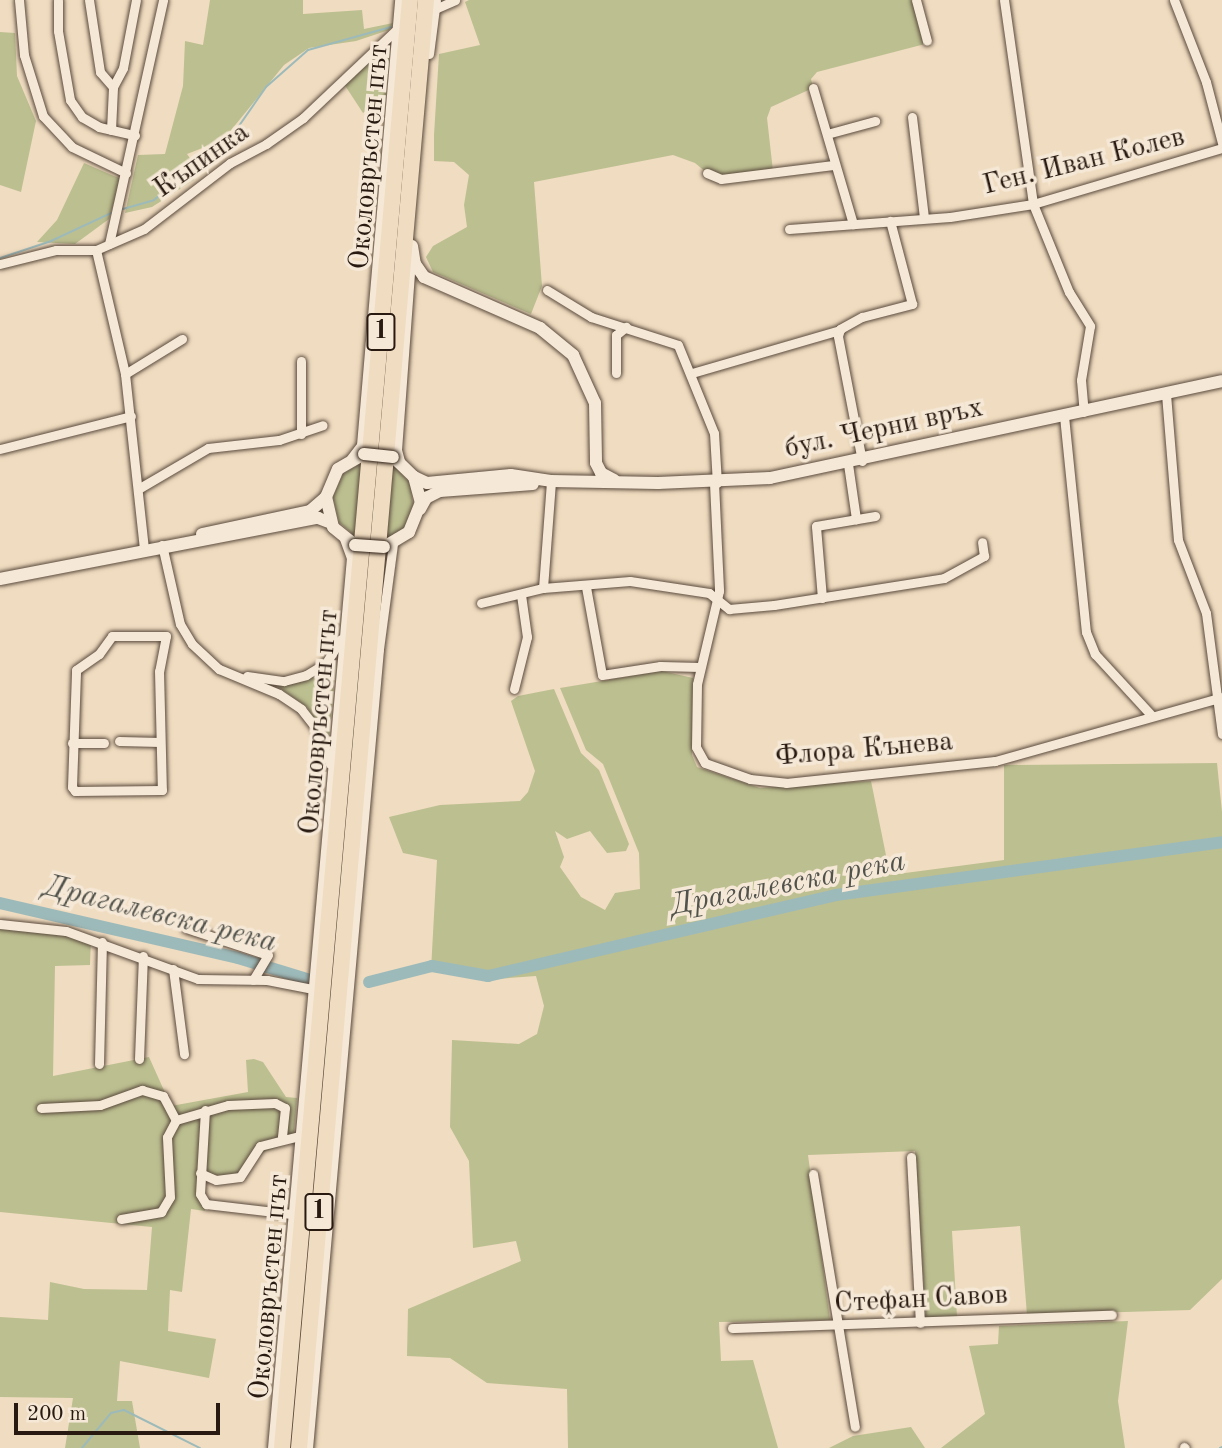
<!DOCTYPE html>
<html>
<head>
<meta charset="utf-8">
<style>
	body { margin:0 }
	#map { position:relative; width:1222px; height:1448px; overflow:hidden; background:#f0dcc0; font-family:"Old Standard TT",serif }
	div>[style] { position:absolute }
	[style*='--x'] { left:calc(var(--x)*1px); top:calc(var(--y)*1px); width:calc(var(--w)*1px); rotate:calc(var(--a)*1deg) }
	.green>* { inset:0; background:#bcbf90 }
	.stream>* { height:2px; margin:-1px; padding:0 1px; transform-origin:1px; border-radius:1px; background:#9dbaba }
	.river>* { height:12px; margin:-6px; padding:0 6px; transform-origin:6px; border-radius:6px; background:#9dbaba }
	.roads { filter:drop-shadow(0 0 2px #5a4a3d) drop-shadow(0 0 2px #5a4a3d) }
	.street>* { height:9px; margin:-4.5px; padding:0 4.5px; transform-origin:4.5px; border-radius:4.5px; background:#f5e8d6 }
	.secondary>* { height:12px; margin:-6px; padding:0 6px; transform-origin:6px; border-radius:6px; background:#f5e8d6 }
	.highway>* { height:16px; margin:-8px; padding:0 8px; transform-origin:8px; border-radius:8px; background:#f0dcc0 }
	.bridges { filter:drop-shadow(0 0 2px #281a11) drop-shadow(0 0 2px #281a11) }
	.secondary-bridge>* { height:12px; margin:-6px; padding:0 6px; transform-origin:6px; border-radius:6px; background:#f5e8d6 }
	span { translate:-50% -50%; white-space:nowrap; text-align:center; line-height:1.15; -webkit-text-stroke:7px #f5e8d6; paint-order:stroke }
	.shield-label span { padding:2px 5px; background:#f5e8d6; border:2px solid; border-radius:5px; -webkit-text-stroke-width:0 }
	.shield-label { font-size:26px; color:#281a11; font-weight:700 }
	.street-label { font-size:28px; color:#281a11 }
	.water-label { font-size:30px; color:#51524c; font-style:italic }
	.scale { position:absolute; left:14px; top:1403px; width:206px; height:32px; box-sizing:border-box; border:4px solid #281a11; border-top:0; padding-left:9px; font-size:21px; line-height:24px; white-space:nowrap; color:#281a11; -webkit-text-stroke:5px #f5e8d6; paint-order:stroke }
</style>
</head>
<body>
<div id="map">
	<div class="green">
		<div style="clip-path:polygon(210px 0,303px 0,303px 14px,362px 10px,364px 29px,393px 23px,389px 30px,356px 41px,309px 48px,284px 65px,223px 140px,187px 154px,197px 168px,194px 180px,152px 207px,125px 213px,138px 155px,165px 154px,183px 86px,185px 41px,203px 45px)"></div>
		<div style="clip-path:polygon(469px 0,916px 0,925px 44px,817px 72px,811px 79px,813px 88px,771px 107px,767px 118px,773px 171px,739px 178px,707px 173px,695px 163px,673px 155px,534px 182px,542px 286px,531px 314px,433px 272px,426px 257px,433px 246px,467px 227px,464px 205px,469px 175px,454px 162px,434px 161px,434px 135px,439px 54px,480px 45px,465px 2px)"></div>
		<div style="clip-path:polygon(0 32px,15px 33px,17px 76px,36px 121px,21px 192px,0 185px)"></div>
		<div style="clip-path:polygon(391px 39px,386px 99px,363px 113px,344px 84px)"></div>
		<div style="clip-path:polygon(84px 163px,121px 179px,109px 219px,75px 244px,37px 242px,57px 220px)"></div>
		<div style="clip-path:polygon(363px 462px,356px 537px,339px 522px,333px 497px,343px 474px)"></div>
		<div style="clip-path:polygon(392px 464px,410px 483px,413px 505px,404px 528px,385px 540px)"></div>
		<div style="clip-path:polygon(336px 659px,329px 738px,328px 739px,307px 707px,277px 686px,309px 680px)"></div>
		<div style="clip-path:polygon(662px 671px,693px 678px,692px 755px,697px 767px,760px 788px,871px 781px,890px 875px,1004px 860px,1004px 765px,1217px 763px,1222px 812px,1222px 1279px,1190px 1310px,1027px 1315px,1020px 1226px,952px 1231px,957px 1317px,926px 1319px,915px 1151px,808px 1155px,830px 1320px,719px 1322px,721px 1361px,753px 1360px,778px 1448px,568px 1448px,567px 1389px,487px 1383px,450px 1358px,407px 1356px,408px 1309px,521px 1261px,516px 1241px,473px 1248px,469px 1161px,450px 1127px,452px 1040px,519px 1044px,537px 1034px,544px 1006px,536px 976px,482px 980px,431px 970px,437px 860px,403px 853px,389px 817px,440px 805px,520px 801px,528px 792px,535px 771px,511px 701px,518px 696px,554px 689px,581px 753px,599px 770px,629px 844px,626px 851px,607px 853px,590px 831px,567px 839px,555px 831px,564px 857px,560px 867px,581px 897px,605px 910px,615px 893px,640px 889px,639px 853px,603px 764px,586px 750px,560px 688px)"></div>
		<div style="clip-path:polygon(0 924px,91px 938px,90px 965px,55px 966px,53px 1076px,149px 1057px,171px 1106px,248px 1092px,246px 1060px,254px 1059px,263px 1062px,286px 1097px,297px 1098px,293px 1142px,264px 1152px,240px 1178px,204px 1181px,205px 1211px,191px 1209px,182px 1292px,170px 1290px,168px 1331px,216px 1339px,209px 1378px,120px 1361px,117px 1401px,132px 1401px,140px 1448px,65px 1448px,73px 1398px,0 1397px,0 1317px,48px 1320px,50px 1282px,84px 1289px,147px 1290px,152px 1227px,0 1212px)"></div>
		<div style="clip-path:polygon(330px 973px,292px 1448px,289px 1448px)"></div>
		<div style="clip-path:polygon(1128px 1321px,1118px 1401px,1125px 1448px,941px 1448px,985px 1414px,969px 1346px,998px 1344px,999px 1326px)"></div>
		<div style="clip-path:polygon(911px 1427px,925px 1448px,829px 1448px,853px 1436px)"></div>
	</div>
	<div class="stream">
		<div style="--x:123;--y:209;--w:32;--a:-16"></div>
		<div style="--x:154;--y:200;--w:42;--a:-40.2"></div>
		<div style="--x:186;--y:173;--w:22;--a:-56"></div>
		<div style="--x:198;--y:155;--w:31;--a:-22"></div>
		<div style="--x:227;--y:143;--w:68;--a:-55.1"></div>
		<div style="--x:266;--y:87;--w:56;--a:-41.4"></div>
		<div style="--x:308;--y:50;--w:86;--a:-15.5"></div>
		<div style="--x:0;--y:258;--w:54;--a:-18.4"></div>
		<div style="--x:51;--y:241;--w:66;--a:-25"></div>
		<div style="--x:82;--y:1448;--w:45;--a:-50.4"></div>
		<div style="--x:111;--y:1413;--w:13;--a:-13"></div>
		<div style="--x:124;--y:1410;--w:85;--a:26.6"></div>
		<div style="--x:1220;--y:1448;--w:2;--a:-27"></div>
	</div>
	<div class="river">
		<div style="--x:0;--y:903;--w:244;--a:13"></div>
		<div style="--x:238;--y:958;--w:72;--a:16.9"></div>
		<div style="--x:369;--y:982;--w:65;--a:-14.3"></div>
		<div style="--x:432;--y:966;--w:57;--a:10.1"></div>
		<div style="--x:488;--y:976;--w:357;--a:-13.1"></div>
		<div style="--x:836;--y:895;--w:390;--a:-7.8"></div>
	</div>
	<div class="roads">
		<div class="street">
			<div style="--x:19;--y:0;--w:55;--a:84.8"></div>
			<div style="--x:24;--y:55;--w:64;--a:72.7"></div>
			<div style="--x:43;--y:116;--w:42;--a:46.9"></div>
			<div style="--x:72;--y:147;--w:60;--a:25.7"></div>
			<div style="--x:58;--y:0;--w:31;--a:90"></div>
			<div style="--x:58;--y:31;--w:70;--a:80.1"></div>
			<div style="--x:70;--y:100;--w:21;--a:55"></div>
			<div style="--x:82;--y:117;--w:20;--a:30"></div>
			<div style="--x:99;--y:127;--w:37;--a:13"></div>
			<div style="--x:89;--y:0;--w:73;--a:81.3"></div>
			<div style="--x:100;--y:72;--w:20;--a:49"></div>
			<div style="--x:916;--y:0;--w:42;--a:75"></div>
			<div style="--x:1004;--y:0;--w:206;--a:81.9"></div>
			<div style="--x:1033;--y:204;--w:95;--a:67.8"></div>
			<div style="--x:1069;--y:292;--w:40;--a:58"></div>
			<div style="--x:1090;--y:326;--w:55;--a:99.5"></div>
			<div style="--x:1081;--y:380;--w:32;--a:85"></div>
			<div style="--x:1174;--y:0;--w:88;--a:68.7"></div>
			<div style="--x:1206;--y:82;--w:63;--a:75.3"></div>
			<div style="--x:435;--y:9;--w:22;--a:-24"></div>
			<div style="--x:429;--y:54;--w:54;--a:-82.6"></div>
			<div style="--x:813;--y:88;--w:142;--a:73.6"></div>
			<div style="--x:912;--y:117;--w:101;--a:83.2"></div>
			<div style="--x:111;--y:130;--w:43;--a:-87.3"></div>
			<div style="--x:113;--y:87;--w:21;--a:-62"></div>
			<div style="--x:123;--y:68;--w:69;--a:-79.2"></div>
			<div style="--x:827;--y:134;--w:50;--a:-15.2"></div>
			<div style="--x:707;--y:173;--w:15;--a:23"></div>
			<div style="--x:721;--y:179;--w:113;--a:-7.1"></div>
			<div style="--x:789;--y:229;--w:161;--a:-4.3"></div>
			<div style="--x:950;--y:217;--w:84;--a:-8.9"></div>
			<div style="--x:1033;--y:204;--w:197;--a:-16.5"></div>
			<div style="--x:109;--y:244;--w:250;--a:-77.5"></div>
			<div style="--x:96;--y:250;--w:127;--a:76.8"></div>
			<div style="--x:125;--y:374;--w:176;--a:83.8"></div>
			<div style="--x:0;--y:264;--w:58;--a:-14"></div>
			<div style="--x:56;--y:250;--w:40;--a:0"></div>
			<div style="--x:96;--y:250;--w:52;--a:-23.6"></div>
			<div style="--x:144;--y:229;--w:108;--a:-37.5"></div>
			<div style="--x:230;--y:163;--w:41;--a:-27.8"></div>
			<div style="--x:266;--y:144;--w:45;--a:-35.1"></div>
			<div style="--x:303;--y:118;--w:129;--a:-43.4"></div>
			<div style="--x:547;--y:290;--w:52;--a:31.5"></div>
			<div style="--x:591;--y:317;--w:91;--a:17.8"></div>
			<div style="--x:678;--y:345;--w:95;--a:67.8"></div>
			<div style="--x:714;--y:433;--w:50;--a:86.6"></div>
			<div style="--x:616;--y:373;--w:38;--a:-90"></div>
			<div style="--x:616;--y:335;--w:13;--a:-39"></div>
			<div style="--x:692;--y:373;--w:154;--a:-16.2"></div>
			<div style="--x:125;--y:374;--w:67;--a:-31.6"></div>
			<div style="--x:1166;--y:394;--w:146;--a:85.3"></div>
			<div style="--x:1178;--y:540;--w:78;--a:69"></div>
			<div style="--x:1206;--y:613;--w:122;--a:82.5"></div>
			<div style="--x:1064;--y:416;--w:217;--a:84.2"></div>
			<div style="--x:1086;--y:632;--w:24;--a:68"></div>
			<div style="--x:1095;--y:654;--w:83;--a:47.4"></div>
			<div style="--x:301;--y:434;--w:73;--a:-90"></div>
			<div style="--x:0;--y:449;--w:135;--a:-14.1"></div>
			<div style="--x:351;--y:458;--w:16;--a:-52"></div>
			<div style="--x:361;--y:445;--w:447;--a:-85.1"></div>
			<div style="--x:400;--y:461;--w:11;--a:-105"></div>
			<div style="--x:397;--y:450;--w:192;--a:-85.8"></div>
			<div style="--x:862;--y:461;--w:127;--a:-100.9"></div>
			<div style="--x:838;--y:336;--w:7;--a:-74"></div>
			<div style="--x:840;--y:329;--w:25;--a:-29"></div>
			<div style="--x:862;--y:317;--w:52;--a:-14.6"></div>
			<div style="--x:912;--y:304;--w:86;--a:-104.8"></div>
			<div style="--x:848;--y:464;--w:56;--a:81.7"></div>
			<div style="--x:714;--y:483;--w:108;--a:87.3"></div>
			<div style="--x:719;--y:591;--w:96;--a:103.3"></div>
			<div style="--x:697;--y:684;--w:63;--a:90.9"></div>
			<div style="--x:696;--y:747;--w:18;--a:61"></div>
			<div style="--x:705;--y:763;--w:48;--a:19.6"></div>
			<div style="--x:750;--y:779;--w:36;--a:6"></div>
			<div style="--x:786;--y:783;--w:210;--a:-6"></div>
			<div style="--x:995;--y:761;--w:236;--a:-15.7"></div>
			<div style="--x:138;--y:489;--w:81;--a:-30.4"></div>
			<div style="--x:208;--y:448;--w:71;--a:-6.4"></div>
			<div style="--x:279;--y:440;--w:46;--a:-18.8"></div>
			<div style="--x:162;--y:545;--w:81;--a:77.2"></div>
			<div style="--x:180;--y:624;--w:23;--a:59"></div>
			<div style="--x:192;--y:644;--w:37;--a:43"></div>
			<div style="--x:219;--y:669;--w:65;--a:22.6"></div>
			<div style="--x:279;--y:694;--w:27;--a:34"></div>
			<div style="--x:301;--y:709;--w:28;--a:52"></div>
			<div style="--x:318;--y:731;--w:35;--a:70"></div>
			<div style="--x:586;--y:587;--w:89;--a:79.7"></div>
			<div style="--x:602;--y:675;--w:59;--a:-8.8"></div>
			<div style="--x:660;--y:666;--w:40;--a:1.4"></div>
			<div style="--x:543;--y:588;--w:107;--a:-85.7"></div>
			<div style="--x:822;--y:598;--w:72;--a:-94.8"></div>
			<div style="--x:816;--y:526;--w:60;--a:-9.6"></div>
			<div style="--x:481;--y:603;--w:64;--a:-13.6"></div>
			<div style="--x:543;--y:588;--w:87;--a:-4.6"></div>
			<div style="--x:630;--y:581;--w:80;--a:8.6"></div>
			<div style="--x:709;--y:593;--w:26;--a:39"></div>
			<div style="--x:729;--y:609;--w:45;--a:-5.1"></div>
			<div style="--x:774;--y:605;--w:172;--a:-9"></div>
			<div style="--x:944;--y:578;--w:46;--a:-28.8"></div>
			<div style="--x:984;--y:556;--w:14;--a:-98"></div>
			<div style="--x:112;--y:636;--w:54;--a:0"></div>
			<div style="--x:166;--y:636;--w:36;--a:101"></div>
			<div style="--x:159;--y:671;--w:119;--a:88.6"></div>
			<div style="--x:162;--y:790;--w:87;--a:179.3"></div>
			<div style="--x:75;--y:791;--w:5;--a:-127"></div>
			<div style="--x:72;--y:787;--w:117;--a:-88"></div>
			<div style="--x:76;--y:670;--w:28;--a:-35"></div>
			<div style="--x:99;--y:654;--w:22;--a:-54"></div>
			<div style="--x:247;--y:676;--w:37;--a:8"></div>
			<div style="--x:284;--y:681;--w:23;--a:-15"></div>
			<div style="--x:306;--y:675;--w:23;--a:-31"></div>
			<div style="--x:326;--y:663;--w:28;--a:-58"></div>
			<div style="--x:514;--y:689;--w:54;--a:-76"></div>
			<div style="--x:527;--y:637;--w:42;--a:-98.1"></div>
			<div style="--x:119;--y:741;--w:41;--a:1.4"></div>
			<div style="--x:72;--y:743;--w:32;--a:0"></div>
			<div style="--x:0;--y:924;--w:66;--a:6.1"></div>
			<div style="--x:66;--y:931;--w:140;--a:20"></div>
			<div style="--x:198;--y:979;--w:69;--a:0.8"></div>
			<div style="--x:267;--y:980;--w:47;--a:11.1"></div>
			<div style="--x:186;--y:928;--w:86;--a:18.2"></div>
			<div style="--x:268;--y:955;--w:29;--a:121"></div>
			<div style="--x:173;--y:969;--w:86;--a:82.6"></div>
			<div style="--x:139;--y:1059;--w:103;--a:-87.8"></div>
			<div style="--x:99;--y:1064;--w:122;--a:-88.6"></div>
			<div style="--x:41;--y:1108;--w:59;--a:-2.9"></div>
			<div style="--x:100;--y:1105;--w:45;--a:-19.7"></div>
			<div style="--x:142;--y:1090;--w:22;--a:16"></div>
			<div style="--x:163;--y:1096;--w:27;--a:62"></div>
			<div style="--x:205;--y:1110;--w:84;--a:93.4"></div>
			<div style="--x:200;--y:1194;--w:12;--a:59"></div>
			<div style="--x:206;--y:1204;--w:86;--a:6.7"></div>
			<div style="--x:911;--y:1157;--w:166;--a:86.9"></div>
			<div style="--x:200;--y:1173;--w:17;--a:24"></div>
			<div style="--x:216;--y:1180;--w:24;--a:-7"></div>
			<div style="--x:240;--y:1177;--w:37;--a:-57"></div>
			<div style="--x:260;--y:1146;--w:40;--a:-14.4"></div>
			<div style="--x:813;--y:1174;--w:256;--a:80.6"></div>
			<div style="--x:121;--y:1219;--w:41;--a:-9.9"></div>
			<div style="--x:161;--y:1212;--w:17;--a:-59"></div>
			<div style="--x:170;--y:1197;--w:60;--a:-92.9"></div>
			<div style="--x:167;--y:1137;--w:19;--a:-62"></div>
			<div style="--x:176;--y:1120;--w:54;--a:-16.1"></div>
			<div style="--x:228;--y:1105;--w:47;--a:-2.4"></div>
			<div style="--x:275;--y:1103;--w:11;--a:27"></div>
			<div style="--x:285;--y:1108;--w:29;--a:96"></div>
			<div style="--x:732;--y:1328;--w:380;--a:-2"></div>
			<div style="--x:1184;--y:1447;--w:1;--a:45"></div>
			<div style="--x:272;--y:1448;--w:893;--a:-84.93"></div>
			<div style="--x:351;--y:558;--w:20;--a:-110"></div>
			<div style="--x:308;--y:1448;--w:802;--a:-84.92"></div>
			<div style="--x:379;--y:649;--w:106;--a:-82.4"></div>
		</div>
		<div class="secondary">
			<div style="--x:412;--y:246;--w:18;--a:81"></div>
			<div style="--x:415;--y:264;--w:16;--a:55"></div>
			<div style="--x:424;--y:277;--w:127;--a:23.7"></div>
			<div style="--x:540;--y:328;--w:43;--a:39.3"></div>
			<div style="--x:573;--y:355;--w:53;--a:65.4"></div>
			<div style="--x:595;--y:403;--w:60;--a:89"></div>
			<div style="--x:596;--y:463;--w:11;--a:63"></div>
			<div style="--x:601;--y:473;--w:15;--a:28"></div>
			<div style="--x:414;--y:477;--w:14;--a:25"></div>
			<div style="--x:427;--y:483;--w:84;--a:-5.4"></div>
			<div style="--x:511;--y:475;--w:40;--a:8.5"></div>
			<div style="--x:551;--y:481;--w:107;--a:1.1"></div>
			<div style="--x:658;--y:483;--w:112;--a:-2.6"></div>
			<div style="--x:770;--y:478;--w:462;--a:-12.1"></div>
			<div style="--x:420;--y:509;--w:13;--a:-61"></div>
			<div style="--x:426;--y:498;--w:16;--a:-27"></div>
			<div style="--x:440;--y:491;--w:93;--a:-4.3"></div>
			<div style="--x:202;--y:534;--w:110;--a:-12"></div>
			<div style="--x:310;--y:511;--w:21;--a:-41"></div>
			<div style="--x:355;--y:545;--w:28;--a:-141"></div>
			<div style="--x:333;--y:527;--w:31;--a:-103"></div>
			<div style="--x:326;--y:497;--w:30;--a:-67"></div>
			<div style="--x:338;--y:469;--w:30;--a:-30"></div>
			<div style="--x:384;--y:547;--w:29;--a:-31"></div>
			<div style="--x:409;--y:532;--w:31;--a:-68"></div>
			<div style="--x:421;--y:503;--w:27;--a:-105"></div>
			<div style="--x:414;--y:477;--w:29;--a:-136"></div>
			<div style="--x:0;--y:579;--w:324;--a:-10.9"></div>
			<div style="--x:318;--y:518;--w:14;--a:21"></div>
		</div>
		<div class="highway">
			<div style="--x:282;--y:1448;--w:1454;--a:-84.95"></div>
			<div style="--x:299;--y:1448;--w:1454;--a:-84.99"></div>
		</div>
	</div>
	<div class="bridges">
		<div class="secondary-bridge">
			<div style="--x:364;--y:454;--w:29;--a:6"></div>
			<div style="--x:355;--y:545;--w:29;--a:4"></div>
		</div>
	</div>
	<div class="shield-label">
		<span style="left:381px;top:332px">1</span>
		<span style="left:319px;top:1212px">1</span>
	</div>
	<div class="street-label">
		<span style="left:370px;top:157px;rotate:-85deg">Околовръстен път</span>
		<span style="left:202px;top:161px;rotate:-35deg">Къпинка</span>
		<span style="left:1084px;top:162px;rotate:-14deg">Ген. Иван Колев</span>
		<span style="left:884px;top:429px;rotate:-12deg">бул. Черни връх</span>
		<span style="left:320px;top:722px;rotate:-85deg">Околовръстен път</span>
		<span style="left:864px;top:750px;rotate:-5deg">Флора Кънева</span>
		<span style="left:270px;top:1287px;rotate:-85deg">Околовръстен път</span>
		<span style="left:921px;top:1300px;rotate:-3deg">Стефан Савов</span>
	</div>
	<div class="water-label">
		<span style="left:788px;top:884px;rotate:-11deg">Драгалевска река</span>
		<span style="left:160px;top:915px;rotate:14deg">Драгалевска река</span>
	</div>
	<div class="scale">200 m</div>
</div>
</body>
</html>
